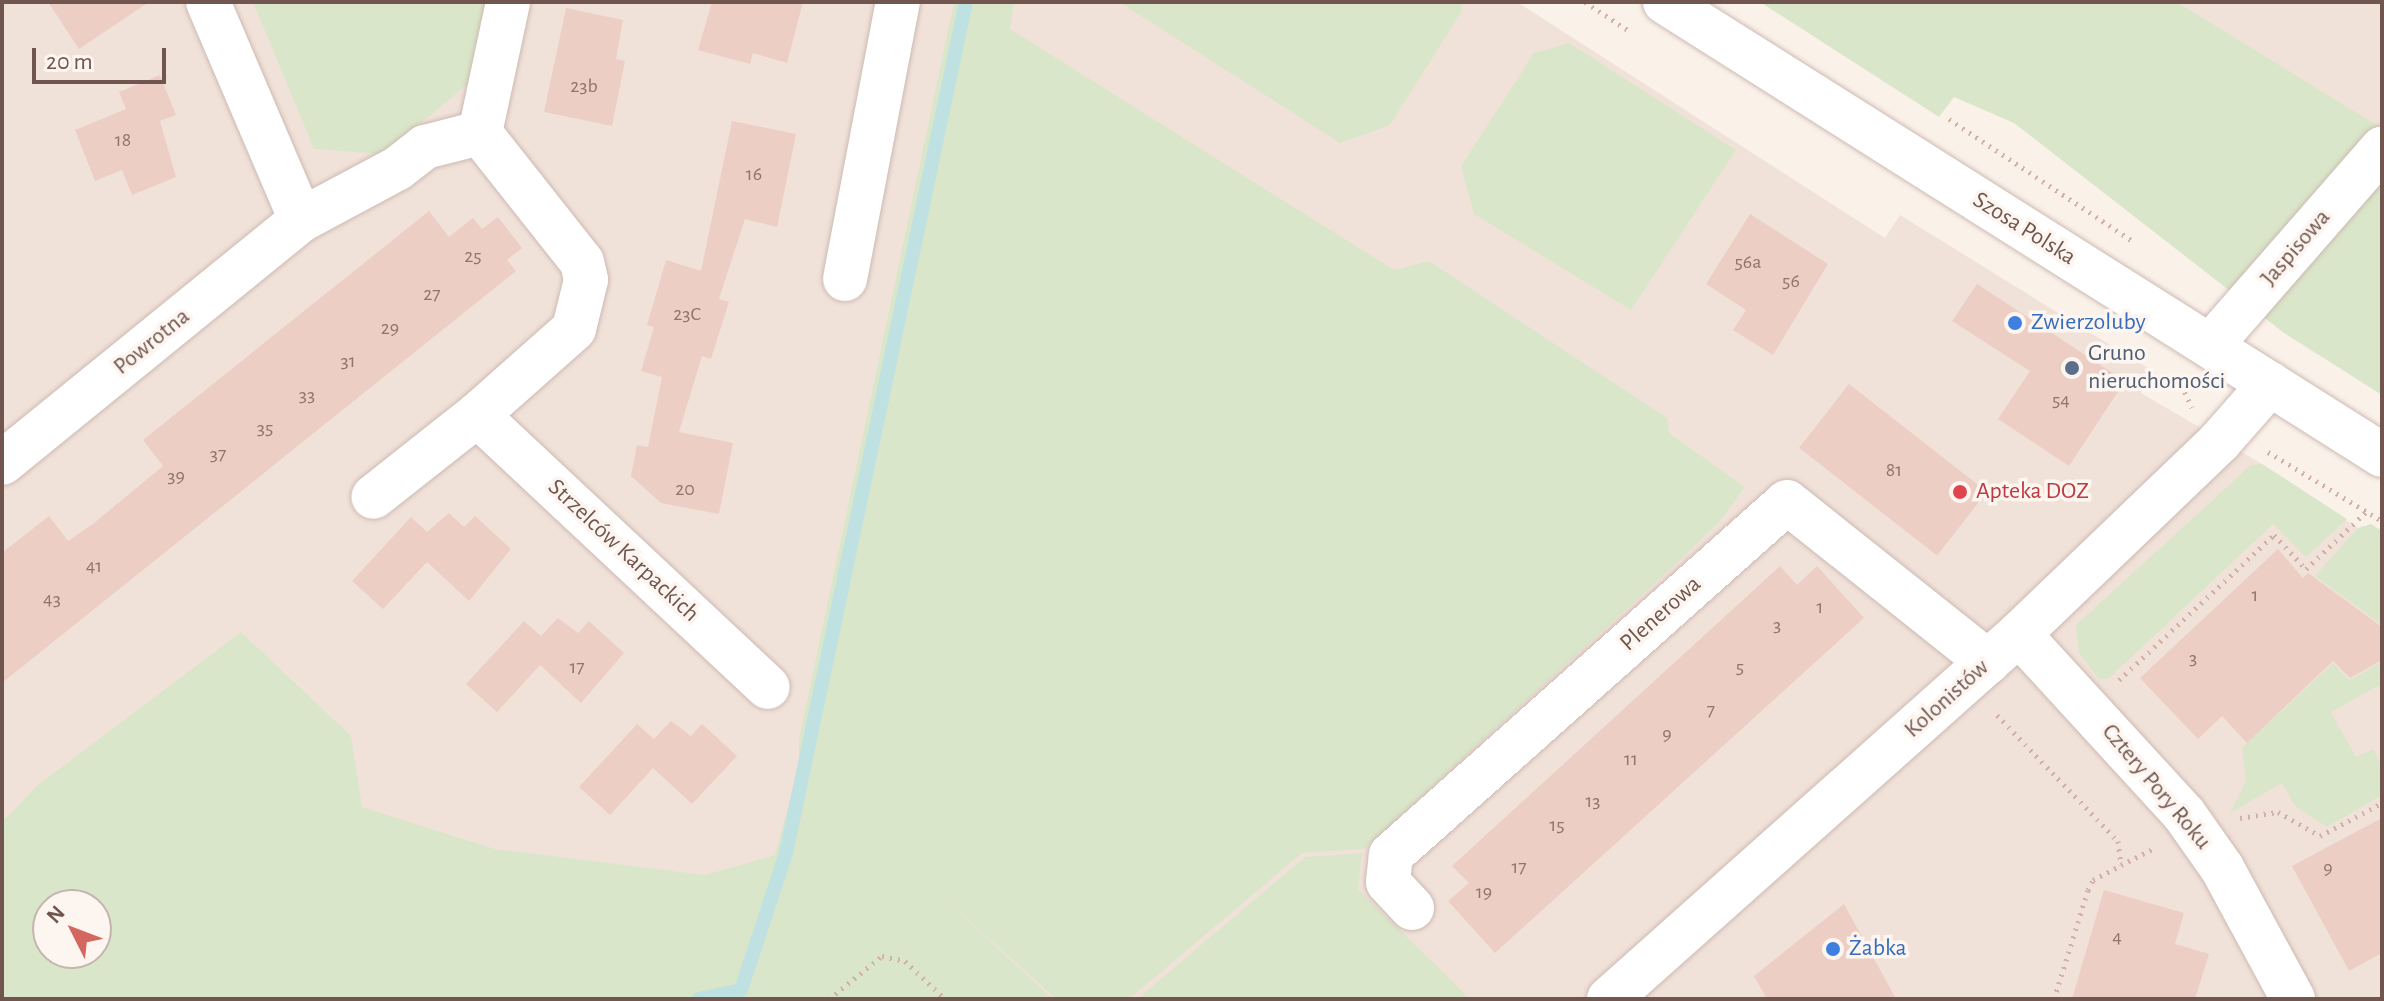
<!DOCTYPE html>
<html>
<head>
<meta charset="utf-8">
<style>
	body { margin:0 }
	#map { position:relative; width:2384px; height:1001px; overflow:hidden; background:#faf1e9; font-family:"Alegreya Sans",sans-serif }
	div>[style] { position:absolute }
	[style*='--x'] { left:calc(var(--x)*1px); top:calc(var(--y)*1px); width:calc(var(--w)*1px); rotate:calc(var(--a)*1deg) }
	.residential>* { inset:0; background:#f1e2d9 }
	.green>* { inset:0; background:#dae6c9 }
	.stream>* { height:14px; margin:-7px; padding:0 7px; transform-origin:7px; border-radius:7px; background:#c0e1e1 }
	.building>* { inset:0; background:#eccec4; transform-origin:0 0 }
	.path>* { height:5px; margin-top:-2.5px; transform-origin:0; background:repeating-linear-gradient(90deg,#d1b1a8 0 2px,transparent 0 8px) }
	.roads { filter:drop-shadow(0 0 2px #cdbab3) drop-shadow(0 0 2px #cdbab3) }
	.minor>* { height:44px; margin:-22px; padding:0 22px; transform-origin:22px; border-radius:22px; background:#fff }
	.dots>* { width:22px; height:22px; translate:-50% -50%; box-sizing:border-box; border:4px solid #fdf5ef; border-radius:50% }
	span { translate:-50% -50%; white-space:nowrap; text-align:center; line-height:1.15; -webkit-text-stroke:7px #fdf5ef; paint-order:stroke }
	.number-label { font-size:20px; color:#90746d }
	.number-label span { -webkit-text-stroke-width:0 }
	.street-label { font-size:24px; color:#715650 }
	.shop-label { font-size:24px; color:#366cbe }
	.left { translate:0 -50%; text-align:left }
	.service-label { font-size:24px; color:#4e5e75 }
	.health-label { font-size:24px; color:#be3a42 }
	.frame { position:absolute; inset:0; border:4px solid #715650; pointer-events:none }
	.north { position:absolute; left:32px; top:889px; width:80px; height:80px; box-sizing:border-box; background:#fdf5ef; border:2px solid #c5b5af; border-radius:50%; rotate:312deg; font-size:22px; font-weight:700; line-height:32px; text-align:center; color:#715650 }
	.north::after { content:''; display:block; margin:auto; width:28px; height:36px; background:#d3665f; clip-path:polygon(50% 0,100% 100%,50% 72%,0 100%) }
	.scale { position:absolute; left:32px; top:48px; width:134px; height:36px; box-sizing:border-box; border:4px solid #715650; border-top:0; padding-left:10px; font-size:24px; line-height:28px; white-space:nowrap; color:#715650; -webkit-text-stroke:6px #fdf5ef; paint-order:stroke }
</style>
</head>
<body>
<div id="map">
	<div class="residential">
		<div style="clip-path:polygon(evenodd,2px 2px,1517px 2px,1885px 238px,1900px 215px,2157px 374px,2141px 393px,2262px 464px,2382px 544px,2382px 999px,2px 999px,2px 2px,48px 905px,96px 905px,96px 953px,48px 953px,48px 905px)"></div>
		<div style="clip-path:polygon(2177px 2px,2382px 2px,2382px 129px,2242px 43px)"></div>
	</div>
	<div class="green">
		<div style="clip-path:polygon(253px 2px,489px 2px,474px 79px,383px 154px,314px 149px)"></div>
		<div style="clip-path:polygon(evenodd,954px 2px,1014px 2px,1010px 29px,1394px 270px,1429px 261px,1667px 418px,1669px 433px,1745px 487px,1721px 520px,1680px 560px,1364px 849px,1302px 853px,1129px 999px,1056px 999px,947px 901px,1053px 999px,2px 999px,2px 822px,38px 785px,241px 632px,351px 736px,362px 807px,495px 849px,705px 875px,775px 855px,799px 766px,799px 739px,954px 2px,48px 905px,96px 905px,96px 953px,48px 953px,48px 905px)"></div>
		<div style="clip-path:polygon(1119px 2px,1461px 2px,1462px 11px,1390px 125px,1340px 143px)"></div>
		<div style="clip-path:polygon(1760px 2px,2177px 2px,2378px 126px,2382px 129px,2382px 395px,2284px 333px,2014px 123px,1954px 97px,1939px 117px)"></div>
		<div style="clip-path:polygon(1569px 43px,1736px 150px,1631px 310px,1474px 214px,1461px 166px,1534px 53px)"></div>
		<div style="clip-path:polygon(2262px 464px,2347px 519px,2306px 557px,2273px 524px,2108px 679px,2099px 679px,2079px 653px,2076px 625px,2251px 465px)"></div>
		<div style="clip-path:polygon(2371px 524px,2382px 531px,2382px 625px,2315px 576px,2358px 528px)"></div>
		<div style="clip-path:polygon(2382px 662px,2382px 693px,2378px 686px,2331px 712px,2356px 757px,2373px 749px,2382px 766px,2382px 795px,2327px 827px,2295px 806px,2282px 783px,2230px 813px,2246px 781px,2242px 748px,2333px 663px,2349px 680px)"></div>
		<div style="clip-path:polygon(1362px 853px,1358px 889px,1470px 999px,1137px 999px,1305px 857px)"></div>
	</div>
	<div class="stream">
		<div style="--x:699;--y:999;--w:43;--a:-12.1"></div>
		<div style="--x:741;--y:990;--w:144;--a:-71.8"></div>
		<div style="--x:786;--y:853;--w:870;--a:-78.06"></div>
	</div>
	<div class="building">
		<div style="clip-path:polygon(48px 2px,149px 2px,79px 49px)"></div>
		<div style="clip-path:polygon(712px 2px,803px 2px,787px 63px,753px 53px,750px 64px,698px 50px)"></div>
		<div style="clip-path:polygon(566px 8px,623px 20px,616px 59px,625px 61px,612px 126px,544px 112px)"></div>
		<div style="clip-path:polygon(160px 75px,176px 115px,160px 121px,176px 177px,132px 195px,122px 170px,95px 181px,75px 130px,126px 109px,119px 92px)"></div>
		<div style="clip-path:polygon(732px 121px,796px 134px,777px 227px,745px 219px,719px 299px,729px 302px,711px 359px,702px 356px,679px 432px,733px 443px,719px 514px,661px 503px,631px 476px,637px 445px,648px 447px,662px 377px,641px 371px,654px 327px,647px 325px,666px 260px,701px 271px)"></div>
		<div style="clip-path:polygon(429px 211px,449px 237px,473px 218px,482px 229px,498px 217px,522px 248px,507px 260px,516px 271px,2px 683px,2px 553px,49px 516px,68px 541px,94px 523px,163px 466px,143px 440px)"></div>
		<div style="clip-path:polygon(1750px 214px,1828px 264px,1773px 355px,1733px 330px,1746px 310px,1706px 284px)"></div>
		<div style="clip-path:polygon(1977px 284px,2125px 381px,2069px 466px,1998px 419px,2030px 371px,1952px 321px)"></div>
		<div style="left:1849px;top:384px;width:175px;height:81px;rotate:38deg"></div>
		<div style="clip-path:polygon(449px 513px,464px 527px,475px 516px,511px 549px,469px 601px,427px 562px,383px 609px,352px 581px,411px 517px,427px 532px)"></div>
		<div style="clip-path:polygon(2278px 549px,2303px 578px,2308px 573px,2382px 627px,2382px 660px,2350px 678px,2333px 661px,2247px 743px,2222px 716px,2198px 739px,2140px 678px)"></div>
		<div style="clip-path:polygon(1780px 566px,1797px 585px,1817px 566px,1864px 618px,1495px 953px,1448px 901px,1469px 883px,1452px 866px)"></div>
		<div style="clip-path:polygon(558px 618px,578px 633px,589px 621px,624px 653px,581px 703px,540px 665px,497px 712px,466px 684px,524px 621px,541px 636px)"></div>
		<div style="clip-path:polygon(671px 721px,691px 736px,702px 724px,737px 756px,692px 804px,653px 768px,610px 815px,579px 787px,637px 724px,654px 739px)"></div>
		<div style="clip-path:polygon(2382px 818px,2382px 953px,2349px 971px,2292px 866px)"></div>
		<div style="clip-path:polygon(2104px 890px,2184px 913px,2175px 944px,2209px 954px,2195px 999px,2072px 999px)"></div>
		<div style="clip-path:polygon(1844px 904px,1896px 999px,1767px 999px,1754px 976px)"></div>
	</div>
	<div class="path">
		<div style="--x:1585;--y:2;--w:51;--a:33.1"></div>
		<div style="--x:1949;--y:119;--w:219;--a:33.6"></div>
		<div style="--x:2181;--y:385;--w:25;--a:64"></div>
		<div style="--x:2268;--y:452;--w:133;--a:31.2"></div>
		<div style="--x:2119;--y:680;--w:212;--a:-43.1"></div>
		<div style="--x:2274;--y:535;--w:47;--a:46.7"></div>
		<div style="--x:2306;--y:569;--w:84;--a:-43.6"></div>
		<div style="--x:1997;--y:715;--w:175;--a:46.2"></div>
		<div style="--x:2118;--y:841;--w:24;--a:83"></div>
		<div style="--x:2121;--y:865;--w:38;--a:-27"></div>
		<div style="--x:2240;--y:818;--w:38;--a:-9"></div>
		<div style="--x:2278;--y:812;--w:48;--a:29.7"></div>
		<div style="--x:2320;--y:836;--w:70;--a:-28"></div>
		<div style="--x:829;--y:999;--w:68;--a:-39.1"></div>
		<div style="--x:882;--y:956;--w:24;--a:12"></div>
		<div style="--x:905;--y:961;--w:55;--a:43.5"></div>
		<div style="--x:2054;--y:999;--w:114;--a:-72.7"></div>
		<div style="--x:2088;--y:890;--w:11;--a:-63"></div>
		<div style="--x:2093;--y:880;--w:32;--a:-28"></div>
	</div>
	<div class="roads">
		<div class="minor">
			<div style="--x:1665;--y:2;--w:848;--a:32.28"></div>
			<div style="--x:480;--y:133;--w:134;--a:-77.9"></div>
			<div style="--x:301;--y:220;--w:110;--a:-28.2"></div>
			<div style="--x:398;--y:168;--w:34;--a:-38"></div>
			<div style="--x:425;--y:147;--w:57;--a:-14.3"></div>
			<div style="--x:480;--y:133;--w:164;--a:51.7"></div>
			<div style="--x:582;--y:262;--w:18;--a:77"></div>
			<div style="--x:586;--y:280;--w:50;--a:103.8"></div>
			<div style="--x:574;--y:329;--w:130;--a:138.4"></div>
			<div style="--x:477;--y:415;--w:132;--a:141.7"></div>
			<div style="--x:845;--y:279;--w:282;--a:-79.2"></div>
			<div style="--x:2210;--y:346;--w:262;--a:-48.9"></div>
			<div style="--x:477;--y:415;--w:398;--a:43.1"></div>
			<div style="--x:2;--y:463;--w:385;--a:-39.1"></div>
			<div style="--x:301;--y:220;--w:237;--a:-113.1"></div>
			<div style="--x:2019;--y:634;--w:244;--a:47.5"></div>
			<div style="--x:2184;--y:814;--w:66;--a:54.9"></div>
			<div style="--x:2222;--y:868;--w:149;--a:61.5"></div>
			<div style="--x:1412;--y:908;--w:35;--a:-133"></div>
			<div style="--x:1388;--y:882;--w:27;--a:-84"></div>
			<div style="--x:1391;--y:855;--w:530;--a:-41.71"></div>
			<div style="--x:1787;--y:502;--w:257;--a:38.5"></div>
			<div style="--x:1609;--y:999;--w:549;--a:-41.68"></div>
			<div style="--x:2019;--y:634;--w:279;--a:-43.8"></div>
			<div style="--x:2220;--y:441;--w:76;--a:-48.7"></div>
		</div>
	</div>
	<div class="dots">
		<div style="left:2015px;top:323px;background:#3f7fe0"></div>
		<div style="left:2072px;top:368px;background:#5c6f8a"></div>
		<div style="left:1960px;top:492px;background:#e0444e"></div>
		<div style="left:1833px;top:949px;background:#3f7fe0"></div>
	</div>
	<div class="number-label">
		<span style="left:584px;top:86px">23b</span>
		<span style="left:123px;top:140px">18</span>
		<span style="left:754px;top:174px">16</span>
		<span style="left:473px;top:256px">25</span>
		<span style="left:1748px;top:262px">56a</span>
		<span style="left:1791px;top:281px">56</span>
		<span style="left:432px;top:294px">27</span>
		<span style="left:687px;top:314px">23C</span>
		<span style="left:390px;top:328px">29</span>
		<span style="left:348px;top:361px">31</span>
		<span style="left:307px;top:395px">33</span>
		<span style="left:2061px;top:400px">54</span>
		<span style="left:265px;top:428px">35</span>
		<span style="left:218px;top:454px">37</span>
		<span style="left:1894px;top:470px">81</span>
		<span style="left:176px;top:476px">39</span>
		<span style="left:685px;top:489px">20</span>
		<span style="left:94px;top:566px">41</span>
		<span style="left:2255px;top:595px">1</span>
		<span style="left:52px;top:599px">43</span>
		<span style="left:1820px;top:607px">1</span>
		<span style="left:1777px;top:625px">3</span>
		<span style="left:2193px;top:658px">3</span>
		<span style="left:577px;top:667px">17</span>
		<span style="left:1740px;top:667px">5</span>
		<span style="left:1711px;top:710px">7</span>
		<span style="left:1667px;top:734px">9</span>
		<span style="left:1631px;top:759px">11</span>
		<span style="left:1593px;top:801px">13</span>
		<span style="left:1557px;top:825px">15</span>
		<span style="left:1519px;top:867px">17</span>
		<span style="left:2328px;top:868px">9</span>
		<span style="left:1484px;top:892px">19</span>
		<span style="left:2117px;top:937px">4</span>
	</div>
	<div class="street-label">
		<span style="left:2024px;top:229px;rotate:32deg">Szosa Polska</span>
		<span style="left:2296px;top:248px;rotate:-49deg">Jaspisowa</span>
		<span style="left:152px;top:342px;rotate:-39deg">Powrotna</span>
		<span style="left:623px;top:551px;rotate:43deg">Strzelców Karpackich</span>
		<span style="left:1661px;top:614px;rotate:-42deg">Plenerowa</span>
		<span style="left:1947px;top:699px;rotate:-42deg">Kolonistów</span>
		<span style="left:2156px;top:787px;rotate:50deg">Cztery Pory Roku</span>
	</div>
	<div class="shop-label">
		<span class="left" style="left:2031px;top:323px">Zwierzoluby</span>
		<span class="left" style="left:1849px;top:949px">Żabka</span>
	</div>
	<div class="service-label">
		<span class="left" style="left:2088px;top:368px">Gruno<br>nieruchomości</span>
	</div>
	<div class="health-label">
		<span class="left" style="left:1976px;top:492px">Apteka DOZ</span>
	</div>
	<div class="frame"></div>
	<div class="north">N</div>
	<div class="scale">20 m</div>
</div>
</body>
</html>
